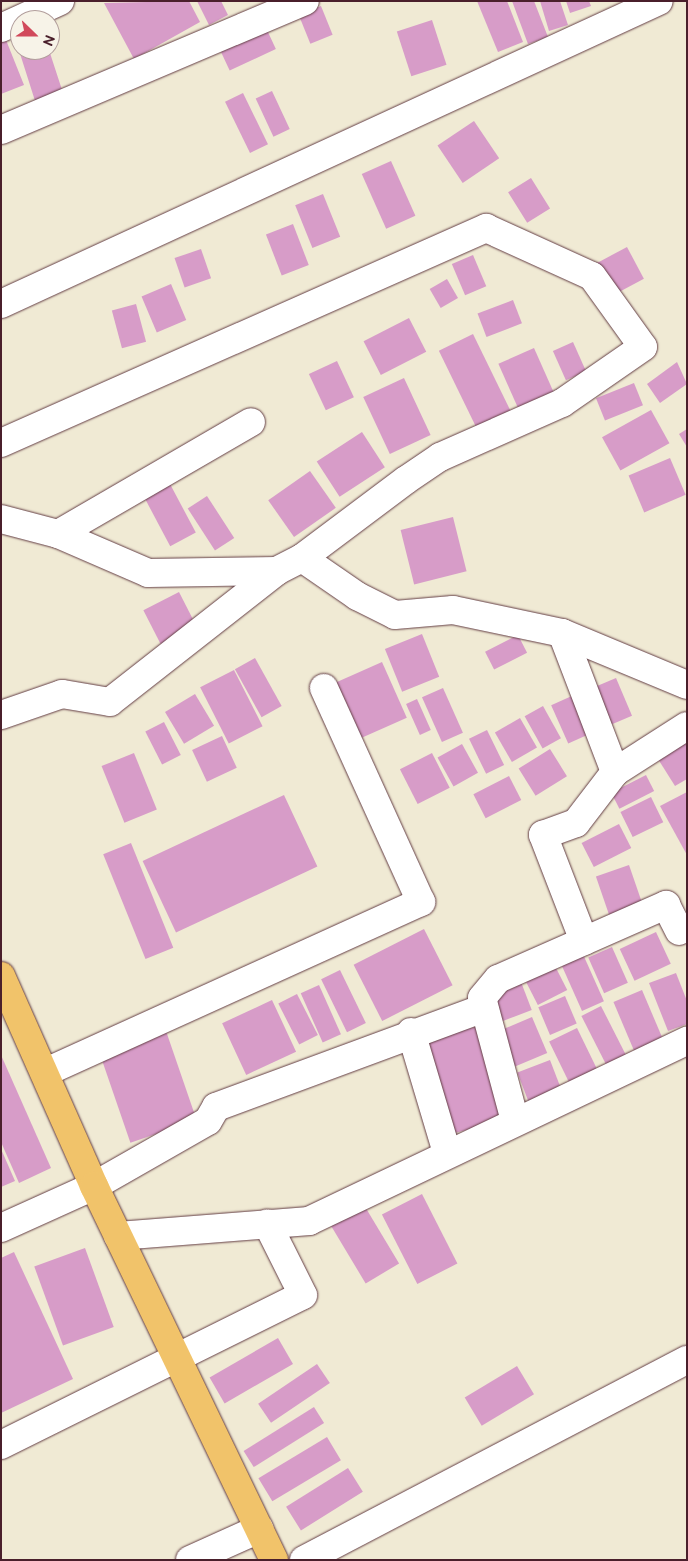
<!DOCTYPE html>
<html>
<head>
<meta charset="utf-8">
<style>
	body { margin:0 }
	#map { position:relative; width:688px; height:1561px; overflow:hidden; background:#f0ead4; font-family:"Balsamiq Sans",sans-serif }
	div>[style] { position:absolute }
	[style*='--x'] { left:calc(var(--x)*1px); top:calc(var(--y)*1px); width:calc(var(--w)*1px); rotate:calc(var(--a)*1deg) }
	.building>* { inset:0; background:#d79cc8; transform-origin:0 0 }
	.roads { filter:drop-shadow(0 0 1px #633d44) drop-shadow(0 0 1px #633d44) }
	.minor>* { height:28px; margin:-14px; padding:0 14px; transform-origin:14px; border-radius:14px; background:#fff }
	.major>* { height:28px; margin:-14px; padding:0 14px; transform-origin:14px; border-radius:14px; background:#f1c36a }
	span { translate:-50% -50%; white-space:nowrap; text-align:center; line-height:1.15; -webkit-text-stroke:4.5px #f7f3e8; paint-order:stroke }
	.frame { position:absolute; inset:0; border:2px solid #4a1f2b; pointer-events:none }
	.north { position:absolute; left:10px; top:10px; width:50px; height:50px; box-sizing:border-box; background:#f7f3e8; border:1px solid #b29e9c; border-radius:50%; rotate:112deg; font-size:14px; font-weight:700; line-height:20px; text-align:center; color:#4a1f2b }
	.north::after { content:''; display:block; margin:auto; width:18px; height:22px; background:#d1495b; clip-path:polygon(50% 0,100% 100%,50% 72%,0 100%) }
</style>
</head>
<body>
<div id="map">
	<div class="building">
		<div style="clip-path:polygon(189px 1px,200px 22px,134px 59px,104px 3px)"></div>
		<div style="clip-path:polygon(197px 1px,221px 1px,228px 15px,209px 25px)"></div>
		<div style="clip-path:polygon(477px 1px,507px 1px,523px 42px,498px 52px)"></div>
		<div style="clip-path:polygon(512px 1px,534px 1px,548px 37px,528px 44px)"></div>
		<div style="clip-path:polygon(540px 1px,560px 1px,568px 25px,549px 31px)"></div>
		<div style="clip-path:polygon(566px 1px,589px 1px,591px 6px,570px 13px)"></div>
		<div style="left:321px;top:6px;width:31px;height:24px;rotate:68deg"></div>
		<div style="left:432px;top:20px;width:47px;height:37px;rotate:72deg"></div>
		<div style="left:267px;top:30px;width:21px;height:51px;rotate:65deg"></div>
		<div style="clip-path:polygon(6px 40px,24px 85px,1px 94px,1px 42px)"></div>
		<div style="clip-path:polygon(20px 40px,20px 50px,49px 50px,64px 96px,36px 104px,16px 41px)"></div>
		<div style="left:272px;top:91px;width:42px;height:18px;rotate:65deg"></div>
		<div style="left:243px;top:93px;width:57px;height:20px;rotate:64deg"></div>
		<div style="left:474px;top:121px;width:45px;height:44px;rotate:56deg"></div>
		<div style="left:391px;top:161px;width:60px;height:32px;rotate:66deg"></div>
		<div style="left:531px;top:178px;width:36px;height:27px;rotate:58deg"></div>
		<div style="left:323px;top:194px;width:46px;height:30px;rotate:68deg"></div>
		<div style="left:293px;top:224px;width:44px;height:29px;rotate:69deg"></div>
		<div style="left:627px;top:247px;width:36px;height:35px;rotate:62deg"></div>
		<div style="left:201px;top:249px;width:31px;height:28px;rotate:71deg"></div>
		<div style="left:473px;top:255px;width:34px;height:23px;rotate:67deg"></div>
		<div style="left:447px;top:279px;width:22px;height:20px;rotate:60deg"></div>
		<div style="left:171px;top:284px;width:39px;height:32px;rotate:67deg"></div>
		<div style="left:513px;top:300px;width:25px;height:38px;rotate:69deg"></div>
		<div style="left:136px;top:304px;width:39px;height:25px;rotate:75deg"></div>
		<div style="left:409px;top:318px;width:38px;height:51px;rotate:63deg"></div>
		<div style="left:473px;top:334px;width:86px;height:38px;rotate:64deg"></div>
		<div style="left:573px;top:342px;width:32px;height:22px;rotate:66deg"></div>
		<div style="left:534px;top:348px;width:56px;height:39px;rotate:66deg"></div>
		<div style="left:337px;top:361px;width:40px;height:31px;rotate:65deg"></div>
		<div style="clip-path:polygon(677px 362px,687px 384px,660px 403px,647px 384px)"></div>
		<div style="left:404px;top:378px;width:63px;height:45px;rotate:65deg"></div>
		<div style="left:634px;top:383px;width:24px;height:41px;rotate:68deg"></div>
		<div style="left:651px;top:410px;width:38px;height:56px;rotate:61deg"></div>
		<div style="clip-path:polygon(687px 429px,687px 447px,679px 434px)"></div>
		<div style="left:362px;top:432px;width:42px;height:54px;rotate:57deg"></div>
		<div style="left:670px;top:458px;width:40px;height:45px;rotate:67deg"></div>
		<div style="left:310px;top:471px;width:45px;height:51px;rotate:55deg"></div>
		<div style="left:170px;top:484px;width:55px;height:29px;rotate:62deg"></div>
		<div style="left:207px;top:496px;width:50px;height:23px;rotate:57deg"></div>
		<div style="left:453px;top:517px;width:56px;height:54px;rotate:76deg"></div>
		<div style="left:179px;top:592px;width:38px;height:40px;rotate:63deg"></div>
		<div style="left:422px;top:634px;width:46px;height:40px;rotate:68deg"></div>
		<div style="left:518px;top:635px;width:20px;height:37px;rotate:63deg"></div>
		<div style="left:255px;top:658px;width:55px;height:23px;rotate:61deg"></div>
		<div style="left:382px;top:662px;width:61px;height:53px;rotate:66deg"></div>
		<div style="left:234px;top:670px;width:63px;height:38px;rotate:63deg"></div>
		<div style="left:616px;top:678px;width:41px;height:25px;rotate:67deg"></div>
		<div style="left:443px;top:688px;width:49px;height:23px;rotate:66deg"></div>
		<div style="left:195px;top:694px;width:37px;height:35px;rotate:59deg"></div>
		<div style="left:574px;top:695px;width:42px;height:25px;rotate:66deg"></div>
		<div style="left:417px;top:699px;width:34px;height:12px;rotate:66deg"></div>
		<div style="left:543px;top:706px;width:37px;height:21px;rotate:61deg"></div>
		<div style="left:520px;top:718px;width:34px;height:29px;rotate:60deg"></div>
		<div style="left:164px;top:722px;width:37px;height:21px;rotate:63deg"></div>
		<div style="left:487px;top:730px;width:39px;height:20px;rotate:64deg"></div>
		<div style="left:222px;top:736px;width:35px;height:33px;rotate:65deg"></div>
		<div style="clip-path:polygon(687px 742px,687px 779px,675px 786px,658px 759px)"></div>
		<div style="left:462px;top:744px;width:33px;height:28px;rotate:61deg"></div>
		<div style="left:550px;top:749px;width:32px;height:37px;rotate:58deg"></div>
		<div style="left:134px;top:753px;width:61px;height:35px;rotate:68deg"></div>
		<div style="left:432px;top:753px;width:39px;height:36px;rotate:63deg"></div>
		<div style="left:646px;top:775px;width:18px;height:39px;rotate:63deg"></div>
		<div style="left:509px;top:776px;width:27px;height:40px;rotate:63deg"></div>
		<div style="clip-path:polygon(687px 792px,687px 855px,660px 806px)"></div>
		<div style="left:284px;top:795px;width:79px;height:156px;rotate:65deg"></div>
		<div style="left:651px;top:797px;width:28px;height:34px;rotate:64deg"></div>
		<div style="left:619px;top:824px;width:27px;height:42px;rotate:63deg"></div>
		<div style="left:131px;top:843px;width:113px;height:30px;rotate:68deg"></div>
		<div style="left:629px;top:865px;width:46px;height:35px;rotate:71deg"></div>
		<div style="left:424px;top:929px;width:63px;height:79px;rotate:63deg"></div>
		<div style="left:656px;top:932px;width:35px;height:40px;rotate:65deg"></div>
		<div style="left:612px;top:947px;width:39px;height:26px;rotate:66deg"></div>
		<div style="left:582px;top:952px;width:54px;height:24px;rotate:66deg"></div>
		<div style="left:555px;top:966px;width:27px;height:33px;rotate:63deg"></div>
		<div style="left:340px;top:970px;width:59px;height:21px;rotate:64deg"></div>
		<div style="clip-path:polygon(676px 973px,687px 1001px,687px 1024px,668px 1031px,649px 983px)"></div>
		<div style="left:521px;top:982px;width:30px;height:33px;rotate:69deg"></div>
		<div style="left:319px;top:985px;width:54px;height:20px;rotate:66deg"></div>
		<div style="left:642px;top:990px;width:59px;height:31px;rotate:67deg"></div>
		<div style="left:297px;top:994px;width:46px;height:21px;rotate:63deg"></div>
		<div style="left:565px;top:996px;width:30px;height:29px;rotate:67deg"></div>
		<div style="left:272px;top:1000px;width:57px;height:55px;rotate:65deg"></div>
		<div style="left:601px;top:1006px;width:58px;height:22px;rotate:63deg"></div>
		<div style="left:532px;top:1017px;width:39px;height:35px;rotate:67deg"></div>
		<div style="left:479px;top:1026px;width:98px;height:58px;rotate:76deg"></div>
		<div style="left:577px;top:1028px;width:52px;height:31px;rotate:64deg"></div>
		<div style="left:166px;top:1031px;width:94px;height:70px;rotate:71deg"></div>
		<div style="clip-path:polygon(1px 1055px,51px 1168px,19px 1183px,1px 1142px)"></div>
		<div style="left:550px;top:1060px;width:34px;height:35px;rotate:69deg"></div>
		<div style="clip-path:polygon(1px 1149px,15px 1181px,1px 1187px)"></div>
		<div style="left:422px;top:1194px;width:78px;height:45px;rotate:63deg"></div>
		<div style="left:361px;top:1200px;width:74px;height:39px;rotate:59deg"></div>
		<div style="left:85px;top:1248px;width:84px;height:54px;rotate:70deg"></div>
		<div style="clip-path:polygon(14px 1252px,73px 1379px,1px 1413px,1px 1258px)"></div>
		<div style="left:278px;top:1338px;width:30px;height:79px;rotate:60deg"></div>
		<div style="left:317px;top:1364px;width:23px;height:71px;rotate:56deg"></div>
		<div style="left:517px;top:1366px;width:33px;height:61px;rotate:59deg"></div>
		<div style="left:314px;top:1407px;width:19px;height:83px;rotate:58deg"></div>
		<div style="left:327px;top:1437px;width:27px;height:80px;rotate:59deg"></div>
		<div style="left:348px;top:1468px;width:28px;height:73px;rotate:58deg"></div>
	</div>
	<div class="roads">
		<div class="minor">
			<div style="--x:1;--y:28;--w:65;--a:-24.6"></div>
			<div style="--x:1;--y:130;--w:330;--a:-23"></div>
			<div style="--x:1;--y:304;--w:724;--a:-24.73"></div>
			<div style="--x:1;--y:443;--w:531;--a:-23.91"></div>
			<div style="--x:486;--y:228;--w:116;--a:24.4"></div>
			<div style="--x:592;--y:276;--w:87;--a:54.3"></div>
			<div style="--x:643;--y:347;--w:98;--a:145.3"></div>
			<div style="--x:562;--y:403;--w:133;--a:156.1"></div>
			<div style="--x:440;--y:457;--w:41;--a:145.9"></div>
			<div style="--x:406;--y:480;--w:130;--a:143.1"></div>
			<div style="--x:302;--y:558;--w:28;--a:153"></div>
			<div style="--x:277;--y:571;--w:212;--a:141.9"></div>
			<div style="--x:110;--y:702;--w:49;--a:-170.5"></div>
			<div style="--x:62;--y:694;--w:65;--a:161"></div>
			<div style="--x:1;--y:519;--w:59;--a:14.7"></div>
			<div style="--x:58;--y:534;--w:98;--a:23.4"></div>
			<div style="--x:148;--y:573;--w:129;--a:-0.9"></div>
			<div style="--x:58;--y:534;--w:223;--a:-30.1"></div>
			<div style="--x:302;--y:558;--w:67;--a:34.6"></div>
			<div style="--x:357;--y:596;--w:42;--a:26.6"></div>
			<div style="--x:395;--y:615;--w:58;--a:-4.9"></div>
			<div style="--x:453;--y:610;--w:111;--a:11.9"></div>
			<div style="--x:562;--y:633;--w:135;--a:22.6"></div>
			<div style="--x:562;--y:633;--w:149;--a:69.1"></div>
			<div style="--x:584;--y:941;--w:114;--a:-111.1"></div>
			<div style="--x:543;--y:835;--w:35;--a:-20"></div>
			<div style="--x:576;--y:823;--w:64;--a:-52.6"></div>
			<div style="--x:615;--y:772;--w:85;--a:-32.6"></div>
			<div style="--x:411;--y:1032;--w:126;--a:73.4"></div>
			<div style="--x:46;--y:1072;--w:412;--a:-24.4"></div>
			<div style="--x:421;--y:902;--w:235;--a:-114.4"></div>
			<div style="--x:515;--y:1121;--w:127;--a:-105"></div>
			<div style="--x:482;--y:998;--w:25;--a:-50"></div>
			<div style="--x:498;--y:979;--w:184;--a:-23.8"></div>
			<div style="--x:666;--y:905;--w:29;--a:63"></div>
			<div style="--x:1;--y:1228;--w:102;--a:-24.3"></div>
			<div style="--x:94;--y:1186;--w:131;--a:-29.7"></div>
			<div style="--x:208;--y:1121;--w:16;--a:-60"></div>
			<div style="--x:216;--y:1107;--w:286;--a:-20.3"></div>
			<div style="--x:118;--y:1236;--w:192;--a:-4.5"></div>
			<div style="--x:309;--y:1221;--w:419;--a:-25.5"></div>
			<div style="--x:1;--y:1445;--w:337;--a:-26.4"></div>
			<div style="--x:303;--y:1295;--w:80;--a:-116.6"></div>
			<div style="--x:190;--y:1560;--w:76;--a:-24.2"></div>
			<div style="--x:304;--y:1560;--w:432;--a:-27.6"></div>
		</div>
		<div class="major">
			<div style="--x:1;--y:976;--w:230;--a:66.1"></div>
			<div style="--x:94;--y:1186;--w:415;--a:64.3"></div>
		</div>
	</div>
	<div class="frame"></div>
	<div class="north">N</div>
</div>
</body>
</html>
